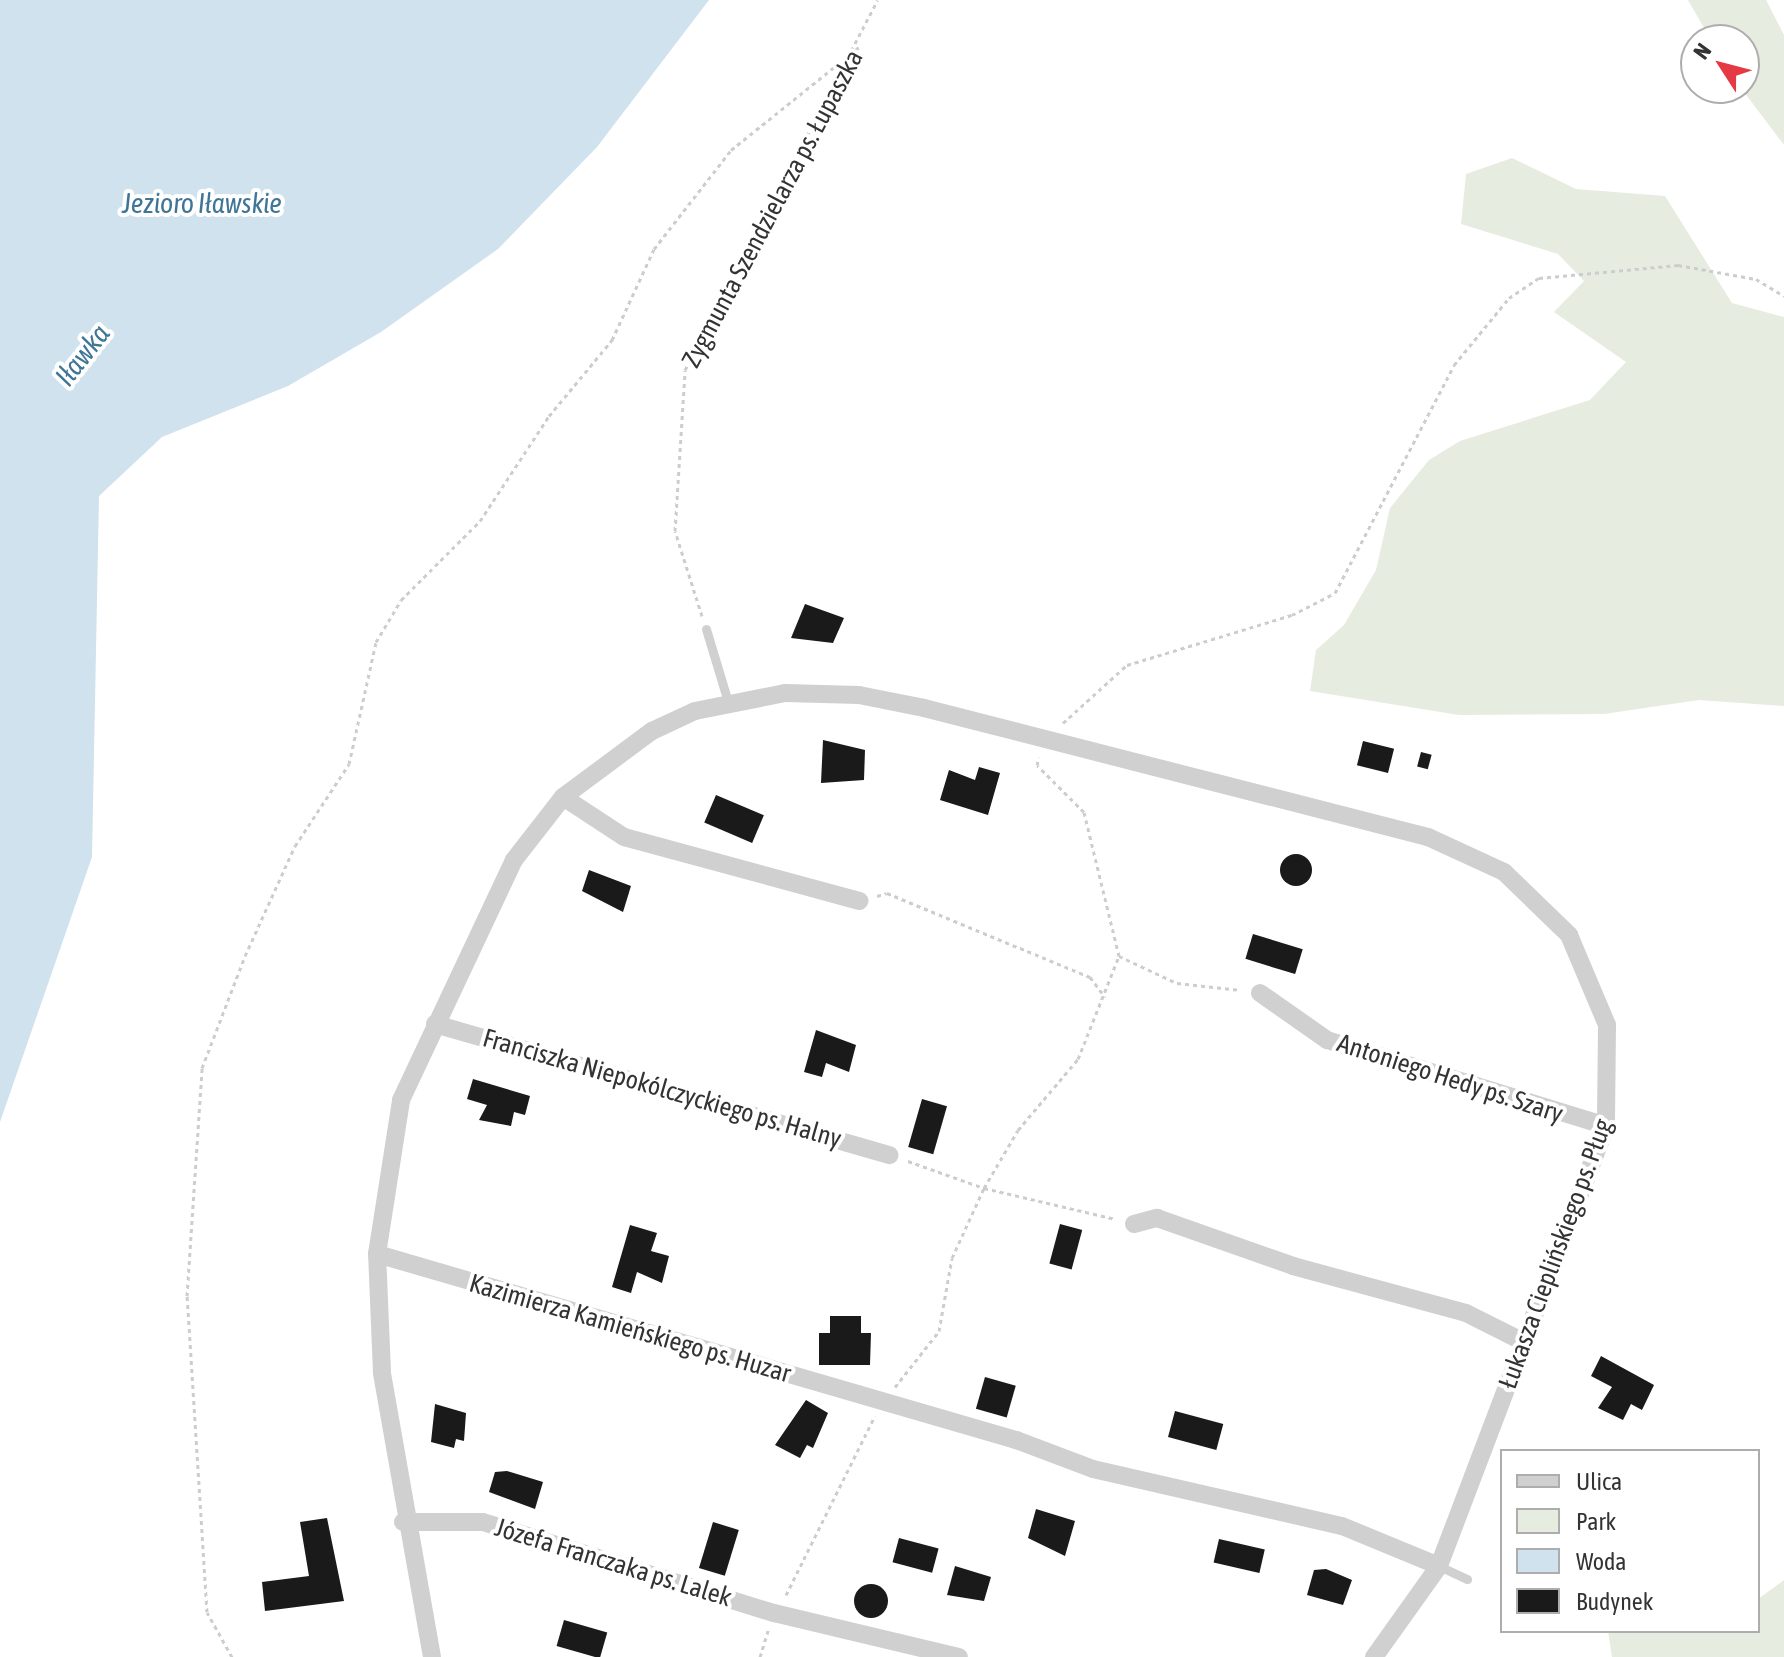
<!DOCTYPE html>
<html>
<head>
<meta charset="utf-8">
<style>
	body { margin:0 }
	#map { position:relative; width:1784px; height:1657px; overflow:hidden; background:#fff; font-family:"Asap Condensed",sans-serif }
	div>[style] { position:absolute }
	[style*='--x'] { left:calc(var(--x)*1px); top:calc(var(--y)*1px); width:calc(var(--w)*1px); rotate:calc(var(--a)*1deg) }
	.green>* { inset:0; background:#e6ecdf }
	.water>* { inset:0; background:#cfe2ee }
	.building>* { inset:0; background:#1a1a1a; transform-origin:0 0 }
	.round { border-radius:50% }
	.path>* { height:3px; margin-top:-1.5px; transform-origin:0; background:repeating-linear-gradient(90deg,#cdcdcd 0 4px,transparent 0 8px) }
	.lane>* { height:9px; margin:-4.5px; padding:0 4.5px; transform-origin:4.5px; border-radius:4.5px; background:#d0d0d0 }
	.street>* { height:18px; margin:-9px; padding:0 9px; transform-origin:9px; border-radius:9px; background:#d0d0d0 }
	span { translate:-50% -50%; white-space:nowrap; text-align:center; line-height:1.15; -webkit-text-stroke:8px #fff; paint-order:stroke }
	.street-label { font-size:26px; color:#333 }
	.water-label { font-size:28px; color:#3f7597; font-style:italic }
	.legend { position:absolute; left:1500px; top:1449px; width:260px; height:184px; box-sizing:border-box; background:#fff; border:2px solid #adadad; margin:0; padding:10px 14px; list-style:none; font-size:24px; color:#333 }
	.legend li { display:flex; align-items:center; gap:16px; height:40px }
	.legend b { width:40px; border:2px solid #adadad }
	.north { position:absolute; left:1680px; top:24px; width:80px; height:80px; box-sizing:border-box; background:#fff; border:2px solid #adadad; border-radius:50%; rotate:306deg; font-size:22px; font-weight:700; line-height:32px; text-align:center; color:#333 }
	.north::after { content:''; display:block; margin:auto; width:28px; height:36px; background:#e63946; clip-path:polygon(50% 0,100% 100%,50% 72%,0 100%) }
</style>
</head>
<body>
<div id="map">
	<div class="green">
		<div style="clip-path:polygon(1688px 0,1766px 0,1784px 35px,1784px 145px,1741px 88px,1744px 40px,1711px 40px)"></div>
		<div style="clip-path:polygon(1512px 158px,1576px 189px,1665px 196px,1732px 303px,1784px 317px,1784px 706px,1699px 700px,1604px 714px,1459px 715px,1310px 691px,1316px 650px,1344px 625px,1376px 570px,1390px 508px,1429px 460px,1460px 441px,1590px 400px,1626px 362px,1554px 312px,1584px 281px,1558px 254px,1461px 224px,1466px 174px)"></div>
		<div style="clip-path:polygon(1784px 1580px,1784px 1657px,1612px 1657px,1608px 1631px,1758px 1631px,1758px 1599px)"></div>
	</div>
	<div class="water">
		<div style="clip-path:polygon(0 0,709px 0,597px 147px,498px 249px,381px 332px,288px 386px,162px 437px,99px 496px,92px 857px,0 1122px)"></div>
	</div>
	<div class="building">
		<div style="clip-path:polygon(805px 604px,844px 618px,833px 643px,791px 638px)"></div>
		<div style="clip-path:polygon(823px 740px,865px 750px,864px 780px,821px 783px)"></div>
		<div style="left:1363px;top:741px;width:32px;height:25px;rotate:14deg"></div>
		<div style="left:1421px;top:752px;width:11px;height:15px;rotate:15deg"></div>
		<div style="clip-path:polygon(979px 767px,1000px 773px,988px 815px,940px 800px,949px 770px,975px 780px)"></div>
		<div style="left:716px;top:795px;width:52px;height:30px;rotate:23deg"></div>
		<div class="round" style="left:1280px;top:854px;width:32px;height:32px"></div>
		<div style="clip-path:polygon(589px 870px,631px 886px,623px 912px,582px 891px)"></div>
		<div style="left:1253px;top:934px;width:52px;height:26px;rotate:17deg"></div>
		<div style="clip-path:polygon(816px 1030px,856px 1045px,849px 1072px,826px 1063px,822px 1077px,804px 1072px)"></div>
		<div style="clip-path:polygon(473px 1079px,530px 1096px,525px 1115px,514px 1112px,511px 1126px,479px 1120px,487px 1105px,467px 1099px)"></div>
		<div style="left:922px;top:1099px;width:26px;height:50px;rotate:16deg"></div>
		<div style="left:1060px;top:1224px;width:23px;height:41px;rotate:15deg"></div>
		<div style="clip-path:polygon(630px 1225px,657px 1233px,651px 1251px,669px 1256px,662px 1283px,637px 1272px,631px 1293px,612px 1287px)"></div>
		<div style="clip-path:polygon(830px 1316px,861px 1316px,861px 1333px,871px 1333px,870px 1365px,819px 1365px,819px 1333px,830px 1333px)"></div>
		<div style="clip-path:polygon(1601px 1356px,1654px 1385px,1642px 1410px,1631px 1404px,1623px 1420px,1598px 1408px,1612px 1387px,1591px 1376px)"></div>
		<div style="left:985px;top:1377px;width:32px;height:33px;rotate:16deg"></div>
		<div style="clip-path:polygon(806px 1400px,828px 1413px,813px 1448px,807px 1445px,800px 1458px,775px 1445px)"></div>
		<div style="clip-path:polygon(435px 1404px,466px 1413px,464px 1441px,456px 1439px,454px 1448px,431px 1442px)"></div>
		<div style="left:1175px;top:1411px;width:50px;height:27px;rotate:15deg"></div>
		<div style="clip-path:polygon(507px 1471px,543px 1482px,535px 1509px,489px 1492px,495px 1472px)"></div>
		<div style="clip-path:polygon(1036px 1509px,1075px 1521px,1065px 1556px,1028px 1538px)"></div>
		<div style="clip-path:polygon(327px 1518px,344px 1601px,265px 1611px,262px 1582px,309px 1576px,300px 1522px)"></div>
		<div style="left:713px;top:1522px;width:27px;height:48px;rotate:17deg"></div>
		<div style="left:899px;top:1538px;width:41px;height:25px;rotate:15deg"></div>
		<div style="left:1219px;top:1539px;width:47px;height:24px;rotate:13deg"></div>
		<div style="clip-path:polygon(955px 1566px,991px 1577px,984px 1601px,947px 1595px)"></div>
		<div style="clip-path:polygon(1326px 1569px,1352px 1580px,1343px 1605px,1307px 1595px,1314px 1570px)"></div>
		<div class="round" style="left:854px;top:1584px;width:34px;height:34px"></div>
		<div style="left:564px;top:1620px;width:45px;height:27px;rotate:16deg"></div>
	</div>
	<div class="path">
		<div style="--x:702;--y:616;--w:89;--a:-107.6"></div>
		<div style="--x:675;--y:531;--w:161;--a:-86.4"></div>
		<div style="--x:685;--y:370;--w:417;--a:-62.5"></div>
		<div style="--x:1063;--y:723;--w:86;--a:-42.2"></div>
		<div style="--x:1127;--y:665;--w:172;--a:-16.9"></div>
		<div style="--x:1292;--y:615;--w:48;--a:-27.1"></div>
		<div style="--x:1335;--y:593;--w:257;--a:-62.4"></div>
		<div style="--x:1454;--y:365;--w:87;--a:-50.6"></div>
		<div style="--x:1509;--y:298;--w:36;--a:-34"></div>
		<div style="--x:1539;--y:278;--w:140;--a:-5.3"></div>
		<div style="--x:1678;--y:265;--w:79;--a:10.2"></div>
		<div style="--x:1756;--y:279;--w:33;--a:31"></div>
		<div style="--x:877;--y:896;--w:10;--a:-17"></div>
		<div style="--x:887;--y:893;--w:220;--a:22.5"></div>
		<div style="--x:1090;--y:977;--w:25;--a:53"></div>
		<div style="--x:1119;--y:956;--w:64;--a:25"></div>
		<div style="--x:1177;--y:983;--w:64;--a:6.2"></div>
		<div style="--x:908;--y:1161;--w:81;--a:19.6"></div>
		<div style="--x:984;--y:1188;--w:135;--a:13.3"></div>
		<div style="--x:895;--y:1387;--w:71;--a:-51.8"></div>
		<div style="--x:939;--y:1331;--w:74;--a:-79.9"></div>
		<div style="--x:952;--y:1258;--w:77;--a:-65.4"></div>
		<div style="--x:984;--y:1188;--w:67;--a:-59.6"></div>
		<div style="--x:1018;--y:1130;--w:93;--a:-49.8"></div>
		<div style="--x:1078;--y:1059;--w:111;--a:-68.3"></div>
		<div style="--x:1119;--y:956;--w:148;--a:-103.7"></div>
		<div style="--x:1084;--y:812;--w:66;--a:-135"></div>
		<div style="--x:1037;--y:765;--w:8;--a:-76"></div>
		<div style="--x:786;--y:1595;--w:200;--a:-63.6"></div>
		<div style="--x:232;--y:1657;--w:51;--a:-119.1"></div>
		<div style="--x:207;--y:1612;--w:317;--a:-93.6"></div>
		<div style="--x:187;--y:1296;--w:228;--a:-86.2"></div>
		<div style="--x:202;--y:1068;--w:120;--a:-69"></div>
		<div style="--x:245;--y:956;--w:121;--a:-65.6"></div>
		<div style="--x:295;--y:846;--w:98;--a:-56.6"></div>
		<div style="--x:349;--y:764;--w:125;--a:-77.5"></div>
		<div style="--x:376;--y:642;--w:49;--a:-59.2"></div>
		<div style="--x:401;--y:600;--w:112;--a:-45"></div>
		<div style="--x:480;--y:521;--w:126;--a:-56.7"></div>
		<div style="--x:549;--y:416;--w:99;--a:-50.3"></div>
		<div style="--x:612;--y:340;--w:100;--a:-65.2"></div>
		<div style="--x:654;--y:249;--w:125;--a:-52.1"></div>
		<div style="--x:731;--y:150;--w:164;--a:-38.8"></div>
		<div style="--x:760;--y:1657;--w:28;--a:-73"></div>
	</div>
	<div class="lane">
		<div style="--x:706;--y:629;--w:76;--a:73.2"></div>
		<div style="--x:1439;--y:1566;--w:31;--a:25"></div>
	</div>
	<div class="street">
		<div style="--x:563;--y:797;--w:73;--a:33.3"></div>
		<div style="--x:624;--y:837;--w:244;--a:15.2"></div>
		<div style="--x:1260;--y:993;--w:82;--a:35"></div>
		<div style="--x:1327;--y:1040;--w:292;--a:17.1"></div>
		<div style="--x:435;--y:1024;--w:473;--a:16.1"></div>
		<div style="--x:1134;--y:1224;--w:24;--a:-15"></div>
		<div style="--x:1157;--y:1218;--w:144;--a:19.4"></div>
		<div style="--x:1293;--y:1266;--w:179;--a:15.2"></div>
		<div style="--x:1466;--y:1313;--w:65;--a:26.6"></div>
		<div style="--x:377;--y:1254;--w:666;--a:16.23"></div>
		<div style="--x:1016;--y:1440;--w:82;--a:20.6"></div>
		<div style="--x:1093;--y:1469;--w:255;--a:12.9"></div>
		<div style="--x:1342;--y:1526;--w:105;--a:22.4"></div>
		<div style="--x:403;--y:1522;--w:80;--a:0"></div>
		<div style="--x:483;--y:1522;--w:305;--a:17.4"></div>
		<div style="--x:774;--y:1613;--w:190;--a:13.4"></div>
		<div style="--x:432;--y:1657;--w:289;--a:-100"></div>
		<div style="--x:382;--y:1372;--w:118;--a:-92.4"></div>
		<div style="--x:377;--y:1254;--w:156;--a:-81.1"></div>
		<div style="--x:401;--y:1100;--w:265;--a:-64.8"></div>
		<div style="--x:514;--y:860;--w:80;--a:-52.1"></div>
		<div style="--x:563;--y:797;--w:111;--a:-36.6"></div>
		<div style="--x:652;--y:731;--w:47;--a:-24.9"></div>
		<div style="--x:695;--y:711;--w:92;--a:-11.3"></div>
		<div style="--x:785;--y:693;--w:74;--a:1.5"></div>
		<div style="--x:859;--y:695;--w:66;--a:11.3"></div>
		<div style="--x:924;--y:708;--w:520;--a:14.36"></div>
		<div style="--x:1428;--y:837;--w:84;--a:24.7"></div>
		<div style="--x:1504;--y:872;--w:91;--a:44.1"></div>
		<div style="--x:1569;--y:935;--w:98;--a:67.1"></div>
		<div style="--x:1607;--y:1025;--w:101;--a:90.6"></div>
		<div style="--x:1606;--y:1126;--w:471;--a:110.8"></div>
		<div style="--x:1439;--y:1566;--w:112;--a:125.5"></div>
	</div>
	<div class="street-label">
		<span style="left:773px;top:209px;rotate:-62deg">Zygmunta Szendzielarza ps. Łupaszka</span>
		<span style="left:1450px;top:1079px;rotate:18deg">Antoniego Hedy ps. Szary</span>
		<span style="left:662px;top:1089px;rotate:16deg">Franciszka Niepokólczyckiego ps. Halny</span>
		<span style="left:1556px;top:1254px;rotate:-70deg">Łukasza Cieplińskiego ps. Pług</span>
		<span style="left:630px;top:1329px;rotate:16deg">Kazimierza Kamieńskiego ps. Huzar</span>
		<span style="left:613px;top:1563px;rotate:17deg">Józefa Franczaka ps. Lalek</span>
	</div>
	<div class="water-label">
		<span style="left:202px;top:203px">Jezioro Iławskie</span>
		<span style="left:82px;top:355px;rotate:-52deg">Iławka</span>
	</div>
	<ul class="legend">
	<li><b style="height:10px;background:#d0d0d0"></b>Ulica</li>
	<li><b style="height:22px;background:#e6ecdf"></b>Park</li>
	<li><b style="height:22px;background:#cfe2ee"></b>Woda</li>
	<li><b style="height:22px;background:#1a1a1a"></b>Budynek</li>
	</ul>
	<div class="north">N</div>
</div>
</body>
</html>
